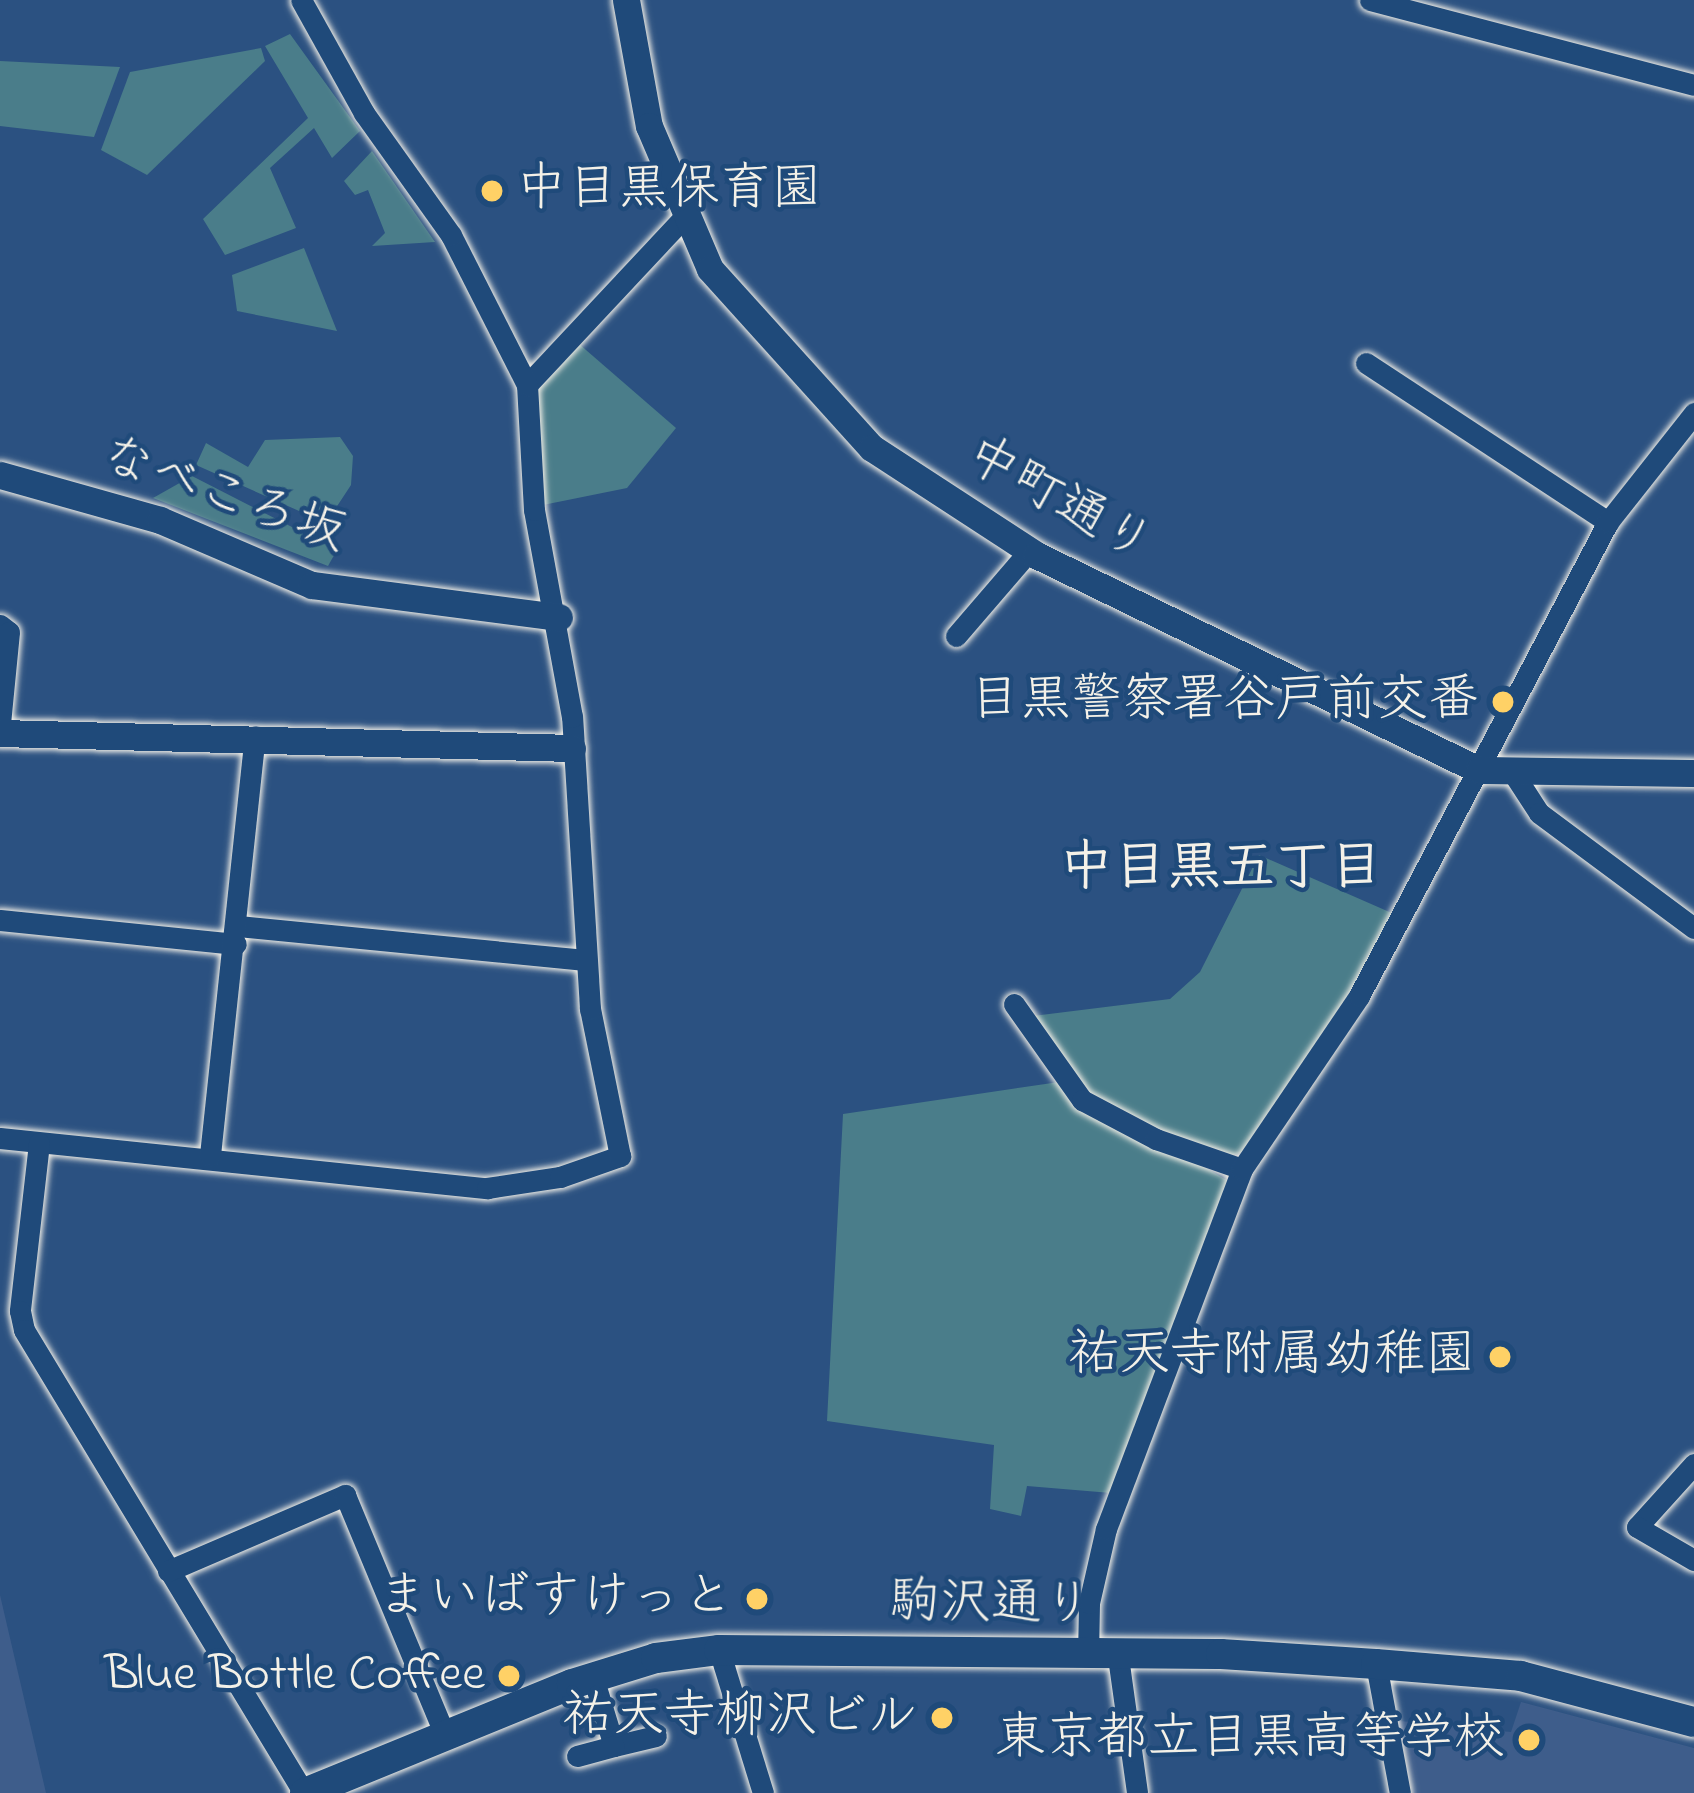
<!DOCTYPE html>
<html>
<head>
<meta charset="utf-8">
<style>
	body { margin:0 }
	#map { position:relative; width:1694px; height:1793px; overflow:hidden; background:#2b5181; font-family:"Indie Flower","Klee One",sans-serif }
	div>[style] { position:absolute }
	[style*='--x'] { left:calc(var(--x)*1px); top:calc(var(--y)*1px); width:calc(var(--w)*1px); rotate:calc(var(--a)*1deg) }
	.built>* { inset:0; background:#3e5d8b }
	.green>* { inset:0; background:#4a7d8a }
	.roads { filter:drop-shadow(0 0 3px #f4f1e8) drop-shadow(0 0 3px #f4f1e8) }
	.minor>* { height:21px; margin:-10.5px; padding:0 10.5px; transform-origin:10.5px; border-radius:10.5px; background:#1f4a7a }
	.tertiary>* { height:27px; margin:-13.5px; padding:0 13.5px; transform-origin:13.5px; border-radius:13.5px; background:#1f4a7a }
	.secondary>* { height:30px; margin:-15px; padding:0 15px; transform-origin:15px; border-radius:15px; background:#1f4a7a }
	.dots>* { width:33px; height:33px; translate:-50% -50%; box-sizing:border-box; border:6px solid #1f4a7a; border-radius:50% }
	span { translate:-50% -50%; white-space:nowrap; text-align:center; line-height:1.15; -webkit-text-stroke:9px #1f4a7a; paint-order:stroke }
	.poi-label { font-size:51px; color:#f4f1e8 }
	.left { translate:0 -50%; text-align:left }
	.right { translate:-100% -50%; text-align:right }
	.street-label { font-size:51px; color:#f4f1e8 }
	.neighbourhood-label { font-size:54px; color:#f4f1e8; font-weight:700 }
</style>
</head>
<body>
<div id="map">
	<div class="built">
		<div style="clip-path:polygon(0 1595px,46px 1793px,0 1793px)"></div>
		<div style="clip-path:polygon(1521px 1702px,1694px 1748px,1694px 1793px,1402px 1793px,1390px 1720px,1511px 1732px)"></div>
	</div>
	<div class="green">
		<div style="clip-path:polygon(290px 34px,360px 131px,332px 158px,314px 128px,270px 168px,296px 228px,225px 255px,203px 219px,308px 118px,265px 46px)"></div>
		<div style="clip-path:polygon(261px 48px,265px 61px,147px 175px,101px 150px,130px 72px)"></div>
		<div style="clip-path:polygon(0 61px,120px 67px,94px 137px,0 126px)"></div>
		<div style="clip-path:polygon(372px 151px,435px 242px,372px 246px,385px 233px,368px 190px,355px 195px,344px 181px)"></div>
		<div style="clip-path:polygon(304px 248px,337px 331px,237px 311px,232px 275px)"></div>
		<div style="clip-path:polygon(571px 337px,676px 428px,627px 488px,538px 506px,527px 385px)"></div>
		<div style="clip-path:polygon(340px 437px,353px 456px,351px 485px,326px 523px,196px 465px,206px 443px,248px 467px,265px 440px)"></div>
		<div style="clip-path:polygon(192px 476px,337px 550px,328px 566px,153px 498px)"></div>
		<div style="clip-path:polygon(1259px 855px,1394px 914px,1343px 1011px,1242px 1152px,1231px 1156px,1156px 1131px,1087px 1093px,1033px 1016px,1170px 999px,1200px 972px)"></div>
		<div style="clip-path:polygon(1059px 1082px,1228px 1181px,1111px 1493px,1027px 1486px,1021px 1516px,990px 1509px,994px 1445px,827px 1421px,843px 1114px)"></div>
	</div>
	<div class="roads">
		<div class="minor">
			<div style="--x:1370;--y:0;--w:335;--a:14.7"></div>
			<div style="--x:1366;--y:363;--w:290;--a:33.3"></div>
			<div style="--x:527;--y:385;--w:231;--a:-46.9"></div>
			<div style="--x:0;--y:625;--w:11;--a:38"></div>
			<div style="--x:9;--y:632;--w:91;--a:95.6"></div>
			<div style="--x:956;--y:636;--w:112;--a:-49.3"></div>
			<div style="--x:1515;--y:776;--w:44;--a:57"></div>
			<div style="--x:1539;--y:813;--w:193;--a:36.6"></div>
			<div style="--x:0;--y:920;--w:237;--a:5.8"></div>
			<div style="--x:238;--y:926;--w:349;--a:5.6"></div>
			<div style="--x:1014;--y:1004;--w:118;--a:54.7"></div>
			<div style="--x:1082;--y:1100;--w:84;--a:27.8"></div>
			<div style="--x:1156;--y:1139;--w:91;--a:19.2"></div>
			<div style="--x:0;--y:1138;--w:490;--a:5.9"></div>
			<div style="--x:487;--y:1188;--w:74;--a:-8.6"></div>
			<div style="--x:560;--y:1177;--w:64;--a:-19.3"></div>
			<div style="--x:620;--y:1156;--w:150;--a:-101.5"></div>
			<div style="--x:590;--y:1009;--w:293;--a:-93.5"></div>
			<div style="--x:572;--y:717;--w:210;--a:-100.4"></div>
			<div style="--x:534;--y:510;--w:125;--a:-93.2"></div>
			<div style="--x:527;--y:385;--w:168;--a:-116.9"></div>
			<div style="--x:451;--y:235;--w:150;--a:-125.5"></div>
			<div style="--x:364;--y:113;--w:129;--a:-119.1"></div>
			<div style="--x:39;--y:1143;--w:169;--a:96.5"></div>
			<div style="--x:20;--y:1311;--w:19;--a:78"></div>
			<div style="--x:24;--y:1330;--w:541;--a:58.84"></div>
			<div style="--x:210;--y:1155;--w:421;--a:-83.9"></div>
			<div style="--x:1694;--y:1464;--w:85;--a:132.1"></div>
			<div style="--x:1637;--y:1527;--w:66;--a:30.1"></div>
			<div style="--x:168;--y:1571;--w:193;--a:-23.2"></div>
			<div style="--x:345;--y:1495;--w:260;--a:67.4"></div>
			<div style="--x:719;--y:1650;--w:150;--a:72.9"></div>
			<div style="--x:1088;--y:1656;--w:53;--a:-88.9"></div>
			<div style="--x:1089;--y:1603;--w:76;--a:-77.1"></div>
			<div style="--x:1106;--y:1529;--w:385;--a:-69.3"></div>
			<div style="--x:1242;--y:1169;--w:209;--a:-55.9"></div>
			<div style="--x:1359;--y:996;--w:535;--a:-62.29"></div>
			<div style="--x:1608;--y:522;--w:139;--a:-51.7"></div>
			<div style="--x:1118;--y:1657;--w:137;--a:82"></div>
			<div style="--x:1376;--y:1664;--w:131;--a:79.5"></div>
			<div style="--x:593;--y:1677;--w:72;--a:73.1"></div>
			<div style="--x:614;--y:1746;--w:43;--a:-13.4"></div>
			<div style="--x:577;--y:1756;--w:38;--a:-15"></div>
		</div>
		<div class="tertiary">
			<div style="--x:626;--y:0;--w:128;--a:79.7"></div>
			<div style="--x:649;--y:126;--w:155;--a:66.9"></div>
			<div style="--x:710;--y:269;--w:241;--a:47.9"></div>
			<div style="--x:872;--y:448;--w:196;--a:33.1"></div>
			<div style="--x:1036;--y:555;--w:492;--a:25.9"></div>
			<div style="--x:1479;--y:770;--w:215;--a:0.8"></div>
			<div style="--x:0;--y:475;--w:166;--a:15.7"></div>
			<div style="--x:160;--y:520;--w:165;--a:23.2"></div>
			<div style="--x:312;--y:585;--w:249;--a:7.4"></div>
			<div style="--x:0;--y:733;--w:572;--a:1.5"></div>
		</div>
		<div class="secondary">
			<div style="--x:305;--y:1793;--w:288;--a:-22.2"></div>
			<div style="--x:572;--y:1684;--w:88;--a:-17.2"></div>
			<div style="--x:656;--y:1658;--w:64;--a:-7.2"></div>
			<div style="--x:719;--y:1650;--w:502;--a:0.46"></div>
			<div style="--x:1221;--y:1654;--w:155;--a:3.7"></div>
			<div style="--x:1376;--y:1664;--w:145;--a:4.7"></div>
			<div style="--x:1521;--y:1676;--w:179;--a:14.9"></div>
		</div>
	</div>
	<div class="dots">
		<div style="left:492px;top:191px;background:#ffd166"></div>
		<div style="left:1503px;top:702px;background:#ffd166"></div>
		<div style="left:1500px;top:1357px;background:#ffd166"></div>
		<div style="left:757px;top:1599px;background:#ffd166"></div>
		<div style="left:509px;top:1676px;background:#ffd166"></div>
		<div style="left:942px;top:1718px;background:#ffd166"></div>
		<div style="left:1529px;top:1740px;background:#ffd166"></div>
	</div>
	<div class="poi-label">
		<span class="left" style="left:516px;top:191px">中目黒保育園</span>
		<span class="right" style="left:1479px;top:702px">目黒警察署谷戸前交番</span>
		<span class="right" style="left:1476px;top:1357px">祐天寺附属幼稚園</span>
		<span class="right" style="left:733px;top:1599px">まいばすけっと</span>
		<span class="right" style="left:485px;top:1676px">Blue Bottle Coffee</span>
		<span class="right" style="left:918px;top:1718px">祐天寺柳沢ビル</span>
		<span class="right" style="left:1505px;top:1740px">東京都立目黒高等学校</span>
	</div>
	<div class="street-label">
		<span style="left:223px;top:497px;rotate:19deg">なべころ坂</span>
		<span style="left:1058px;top:502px;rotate:29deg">中町通り</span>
		<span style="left:991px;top:1606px;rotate:1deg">駒沢通り</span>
	</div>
	<div class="neighbourhood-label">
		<span style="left:1221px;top:870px">中目黒五丁目</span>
	</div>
</div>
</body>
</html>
